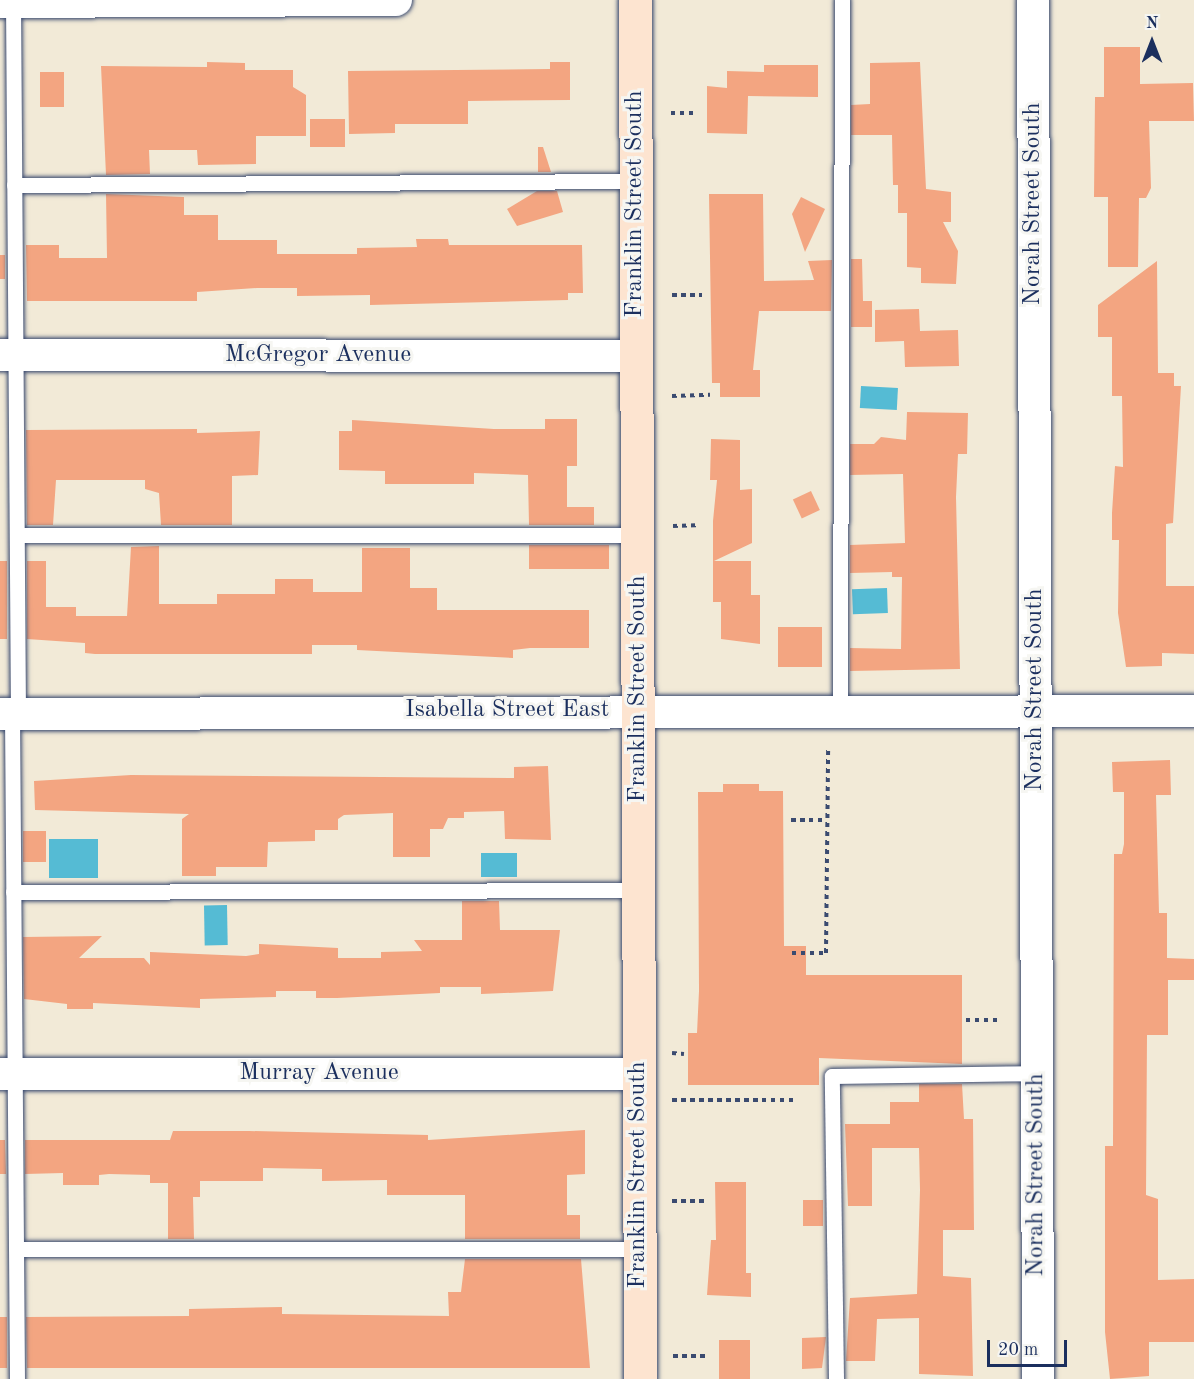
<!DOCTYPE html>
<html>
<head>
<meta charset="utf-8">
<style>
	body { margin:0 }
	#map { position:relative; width:1194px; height:1379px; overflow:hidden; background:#f2ead7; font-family:"Old Standard TT",serif }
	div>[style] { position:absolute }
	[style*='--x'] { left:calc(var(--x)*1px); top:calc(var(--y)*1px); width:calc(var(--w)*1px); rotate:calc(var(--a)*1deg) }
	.water>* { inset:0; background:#55bbd4; transform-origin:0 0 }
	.building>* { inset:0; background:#f3a581; transform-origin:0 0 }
	.path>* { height:4px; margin-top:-2px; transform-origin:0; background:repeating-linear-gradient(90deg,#3b4b70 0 4.5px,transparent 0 9px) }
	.roads { filter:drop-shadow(0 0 2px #3b4b70) drop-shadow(0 0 2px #3b4b70) }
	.lane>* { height:15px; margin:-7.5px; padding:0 7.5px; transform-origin:7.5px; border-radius:7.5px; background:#fff }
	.street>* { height:32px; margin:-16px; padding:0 16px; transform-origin:16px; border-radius:16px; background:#fff }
	.secondary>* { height:33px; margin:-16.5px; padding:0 16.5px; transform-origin:16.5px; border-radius:16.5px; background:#fde4d0 }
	span { translate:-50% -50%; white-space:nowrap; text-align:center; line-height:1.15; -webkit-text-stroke:6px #f6f6f2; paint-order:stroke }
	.street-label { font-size:24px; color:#1b2f5e }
	.north { position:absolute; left:1122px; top:12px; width:60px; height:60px; -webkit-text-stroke:4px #f6f6f2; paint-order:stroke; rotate:0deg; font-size:16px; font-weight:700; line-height:24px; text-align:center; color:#1b2f5e }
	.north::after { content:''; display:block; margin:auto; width:21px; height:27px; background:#1b2f5e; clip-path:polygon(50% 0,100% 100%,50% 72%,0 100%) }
	.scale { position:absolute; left:987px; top:1340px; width:80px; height:27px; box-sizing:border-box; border:3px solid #1b2f5e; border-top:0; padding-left:8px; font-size:18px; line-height:21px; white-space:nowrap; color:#1b2f5e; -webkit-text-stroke:4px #f6f6f2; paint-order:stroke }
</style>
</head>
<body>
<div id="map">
	<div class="water">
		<div style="left:861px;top:386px;width:37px;height:22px;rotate:3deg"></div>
		<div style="left:887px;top:588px;width:25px;height:35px;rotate:88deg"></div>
		<div style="left:98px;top:839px;width:39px;height:49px;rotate:90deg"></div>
		<div style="left:481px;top:853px;width:36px;height:24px"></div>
		<div style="left:227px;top:905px;width:40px;height:23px;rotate:89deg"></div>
	</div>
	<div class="building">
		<div style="clip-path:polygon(1104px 47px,1140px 47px,1140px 84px,1193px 83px,1194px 121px,1149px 121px,1151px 188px,1146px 198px,1139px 198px,1138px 267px,1108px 267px,1108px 197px,1094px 197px,1095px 97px,1104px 97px)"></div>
		<div style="clip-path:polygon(207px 62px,245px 63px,245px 70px,293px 70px,293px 87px,306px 95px,306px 136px,256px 136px,256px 164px,198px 165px,197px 150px,149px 150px,150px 174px,106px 175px,101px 66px,207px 67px)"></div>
		<div style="clip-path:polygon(550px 62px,570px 62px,570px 100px,468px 101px,468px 124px,395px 124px,395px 133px,349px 134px,348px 71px,550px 69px)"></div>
		<div style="clip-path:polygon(920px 62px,926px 189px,951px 192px,951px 222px,943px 222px,958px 251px,956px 284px,921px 283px,921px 268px,907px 267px,907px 213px,898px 213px,898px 185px,893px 185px,892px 135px,851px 135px,851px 105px,870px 104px,870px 63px)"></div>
		<div style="clip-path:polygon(764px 65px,818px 65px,818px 97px,748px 96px,747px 134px,707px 133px,707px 86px,727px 88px,727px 71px,764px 72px)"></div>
		<div style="left:40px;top:72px;width:24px;height:35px"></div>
		<div style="left:310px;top:119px;width:35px;height:28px"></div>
		<div style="clip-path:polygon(538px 147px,543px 147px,551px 172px,538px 172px)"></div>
		<div style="clip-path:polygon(537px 191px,557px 191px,563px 212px,517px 226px,507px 209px)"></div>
		<div style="clip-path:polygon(106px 194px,184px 197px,184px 215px,218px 215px,218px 240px,277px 240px,277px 254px,357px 254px,357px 248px,417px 247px,416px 239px,448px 239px,449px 245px,582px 245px,583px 293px,568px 293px,568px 300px,370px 305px,370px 295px,297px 296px,297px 288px,257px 288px,197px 292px,197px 301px,27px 301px,26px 245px,59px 245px,59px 258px,107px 258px)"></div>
		<div style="clip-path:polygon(709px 194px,763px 194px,764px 281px,814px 280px,808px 261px,832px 260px,831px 311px,759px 311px,753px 370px,760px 370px,760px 397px,720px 397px,720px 383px,712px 383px)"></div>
		<div style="clip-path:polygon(801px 197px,825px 209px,805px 252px,792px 214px)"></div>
		<div style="left:0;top:255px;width:5px;height:24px"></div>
		<div style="clip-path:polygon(851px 259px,862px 259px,863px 301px,872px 301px,872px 327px,851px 327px)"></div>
		<div style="clip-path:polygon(1157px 261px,1158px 373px,1174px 373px,1174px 386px,1181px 386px,1173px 523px,1166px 524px,1166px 586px,1194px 586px,1194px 654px,1162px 653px,1162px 666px,1126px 667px,1118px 613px,1119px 540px,1112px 540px,1112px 513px,1115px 466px,1123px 467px,1122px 396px,1112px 396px,1112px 337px,1098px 337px,1098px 305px)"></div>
		<div style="clip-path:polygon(919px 309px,920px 331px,958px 330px,959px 366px,905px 367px,904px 341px,875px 342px,875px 310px)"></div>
		<div style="clip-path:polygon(907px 412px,968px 413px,967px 454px,958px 454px,956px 497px,960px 669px,850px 671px,850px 648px,901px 649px,902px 577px,892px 577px,892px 572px,850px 573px,850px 545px,905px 543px,903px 474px,850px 475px,850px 444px,874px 444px,881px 437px,906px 440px)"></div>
		<div style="clip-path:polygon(545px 419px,577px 419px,577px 466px,567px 466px,567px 507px,594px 507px,594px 525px,529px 525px,528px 475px,474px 473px,474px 484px,385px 484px,385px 471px,339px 470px,339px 431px,352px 431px,352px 420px,494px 429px,545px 429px)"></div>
		<div style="clip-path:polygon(197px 429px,197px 433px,260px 431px,258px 475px,232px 476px,232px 525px,161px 525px,159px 493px,145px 489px,145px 480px,56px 480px,53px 525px,27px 525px,26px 430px)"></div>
		<div style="clip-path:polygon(711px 439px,740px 440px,740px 490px,752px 489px,752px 543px,714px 561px,751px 561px,751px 595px,760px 595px,760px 644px,721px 639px,721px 602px,713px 602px,713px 521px,717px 480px,710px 480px)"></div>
		<div style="left:811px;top:491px;width:21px;height:20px;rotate:65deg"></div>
		<div style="left:529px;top:545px;width:80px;height:24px"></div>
		<div style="clip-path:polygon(159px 546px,159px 604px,217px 604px,217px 594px,275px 594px,275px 579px,313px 579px,313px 592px,362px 592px,362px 548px,410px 548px,410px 588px,437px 588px,437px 610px,589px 610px,589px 648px,530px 648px,513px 650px,513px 658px,357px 650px,357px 645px,312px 645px,312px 654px,95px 654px,85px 653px,85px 643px,27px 639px,27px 561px,46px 561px,46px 607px,76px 607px,76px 616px,127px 616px,131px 547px)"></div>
		<div style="left:0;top:561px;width:7px;height:78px"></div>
		<div style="left:778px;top:627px;width:44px;height:40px"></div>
		<div style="clip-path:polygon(1170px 760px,1171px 795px,1156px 795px,1159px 913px,1167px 913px,1167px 958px,1194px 959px,1194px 980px,1168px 980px,1168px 1035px,1147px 1035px,1146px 1195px,1158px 1199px,1158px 1280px,1194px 1279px,1194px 1342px,1149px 1342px,1149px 1376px,1110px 1379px,1105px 1332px,1105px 1146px,1113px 1146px,1114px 854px,1122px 854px,1124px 844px,1124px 792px,1113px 792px,1112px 762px)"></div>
		<div style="clip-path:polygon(548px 766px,551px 840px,505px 839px,504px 811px,464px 812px,464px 818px,448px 818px,443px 829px,430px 829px,430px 857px,393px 857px,393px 813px,344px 815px,338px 819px,338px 830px,315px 830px,315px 841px,268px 842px,267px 867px,216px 867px,216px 876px,182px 876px,182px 819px,189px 814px,35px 810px,34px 781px,131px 775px,514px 778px,514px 767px)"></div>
		<div style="clip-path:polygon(723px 784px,759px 784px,759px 791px,783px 791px,784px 946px,806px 946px,806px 975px,962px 975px,962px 1064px,819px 1058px,819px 1085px,688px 1085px,688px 1033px,697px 1033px,699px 991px,698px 792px,723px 792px)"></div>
		<div style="left:23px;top:831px;width:23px;height:31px"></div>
		<div style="clip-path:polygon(462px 901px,499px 901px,500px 930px,560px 930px,553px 991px,481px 994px,481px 987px,440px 987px,440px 993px,337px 998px,316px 998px,316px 991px,276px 991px,276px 997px,200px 999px,200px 1008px,93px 1003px,93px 1009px,67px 1009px,67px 1004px,24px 999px,23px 937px,102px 936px,79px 958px,144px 958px,150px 965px,150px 952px,246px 956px,259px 954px,259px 944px,338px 948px,338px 958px,381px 958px,381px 952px,422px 951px,414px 940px,462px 940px)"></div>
		<div style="clip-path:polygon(919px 1084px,962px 1084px,964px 1119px,973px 1119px,974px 1230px,943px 1230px,943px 1276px,971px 1278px,973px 1376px,919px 1374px,919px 1318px,877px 1319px,875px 1361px,846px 1361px,850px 1298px,917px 1294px,920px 1190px,919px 1148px,872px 1148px,872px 1206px,848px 1206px,845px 1124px,890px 1124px,890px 1102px,919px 1102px)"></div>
		<div style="clip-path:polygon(585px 1130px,585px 1174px,567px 1175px,567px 1215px,580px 1215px,580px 1239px,465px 1239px,465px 1195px,387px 1195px,387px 1180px,322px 1181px,322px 1169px,263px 1168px,263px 1181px,200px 1181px,200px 1197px,193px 1197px,194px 1239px,168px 1239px,168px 1183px,150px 1183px,150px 1175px,109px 1174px,99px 1175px,99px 1185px,63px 1185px,63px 1173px,25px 1174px,25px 1140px,170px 1140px,173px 1131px,249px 1131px,428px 1135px,428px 1140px)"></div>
		<div style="clip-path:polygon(0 1140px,5px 1140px,6px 1174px,0 1174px)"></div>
		<div style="clip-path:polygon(715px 1182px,746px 1182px,746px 1273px,751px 1273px,751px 1297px,707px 1295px,711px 1240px,716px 1240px)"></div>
		<div style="left:803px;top:1200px;width:20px;height:26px"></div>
		<div style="clip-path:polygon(465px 1259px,581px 1259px,590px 1368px,27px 1368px,26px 1317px,189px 1316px,189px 1309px,282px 1307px,282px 1314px,449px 1316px,448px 1292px,461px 1292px)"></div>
		<div style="left:0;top:1317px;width:7px;height:51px"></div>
		<div style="clip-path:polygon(826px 1337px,822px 1368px,802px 1369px,802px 1338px)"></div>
		<div style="left:719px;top:1340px;width:31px;height:39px"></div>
	</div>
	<div class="path">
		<div style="--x:671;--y:113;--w:27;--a:0"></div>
		<div style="--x:672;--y:295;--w:30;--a:0"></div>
		<div style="--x:672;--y:396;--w:38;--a:-2"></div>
		<div style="--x:673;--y:526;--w:23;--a:-2"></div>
		<div style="--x:791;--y:820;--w:36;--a:0"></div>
		<div style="--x:792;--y:953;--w:34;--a:0"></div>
		<div style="--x:826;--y:953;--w:203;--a:-89.4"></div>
		<div style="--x:966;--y:1020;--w:32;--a:0"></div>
		<div style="--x:672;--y:1053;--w:12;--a:5"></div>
		<div style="--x:672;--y:1100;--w:124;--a:0"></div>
		<div style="--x:672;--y:1201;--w:32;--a:0"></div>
		<div style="--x:673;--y:1356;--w:33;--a:0"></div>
	</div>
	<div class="roads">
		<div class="lane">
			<div style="--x:13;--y:0;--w:714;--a:89.6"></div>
			<div style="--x:14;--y:185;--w:621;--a:-0.37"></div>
			<div style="--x:17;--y:535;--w:621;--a:0"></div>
			<div style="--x:840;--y:711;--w:711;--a:-89.84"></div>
			<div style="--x:12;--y:714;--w:665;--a:89.57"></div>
			<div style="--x:13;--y:892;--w:625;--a:-0.18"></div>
			<div style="--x:16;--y:1249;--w:623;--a:0"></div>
			<div style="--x:836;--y:1379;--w:303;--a:-90.8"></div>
			<div style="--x:832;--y:1076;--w:204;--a:-0.8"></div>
		</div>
		<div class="street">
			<div style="--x:1033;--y:0;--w:1379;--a:89.79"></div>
			<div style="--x:0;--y:2;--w:396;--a:-0.3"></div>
			<div style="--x:0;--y:355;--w:637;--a:0.09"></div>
			<div style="--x:0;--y:714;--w:1194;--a:-0.14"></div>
			<div style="--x:0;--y:1074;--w:638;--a:0"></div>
		</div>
		<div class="secondary">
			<div style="--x:635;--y:0;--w:1379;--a:89.79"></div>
		</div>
	</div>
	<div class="street-label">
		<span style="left:636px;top:204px;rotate:-90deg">Franklin Street South</span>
		<span style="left:1034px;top:204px;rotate:-90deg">Norah Street South</span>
		<span style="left:318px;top:356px">McGregor Avenue</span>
		<span style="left:639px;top:689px;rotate:-90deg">Franklin Street South</span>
		<span style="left:1036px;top:690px;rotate:-90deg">Norah Street South</span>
		<span style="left:507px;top:711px">Isabella Street East</span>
		<span style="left:319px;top:1074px">Murray Avenue</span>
		<span style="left:639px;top:1175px;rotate:-90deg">Franklin Street South</span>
		<span style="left:1037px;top:1175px;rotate:-90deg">Norah Street South</span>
	</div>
	<div class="north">N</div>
	<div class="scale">20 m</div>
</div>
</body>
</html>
